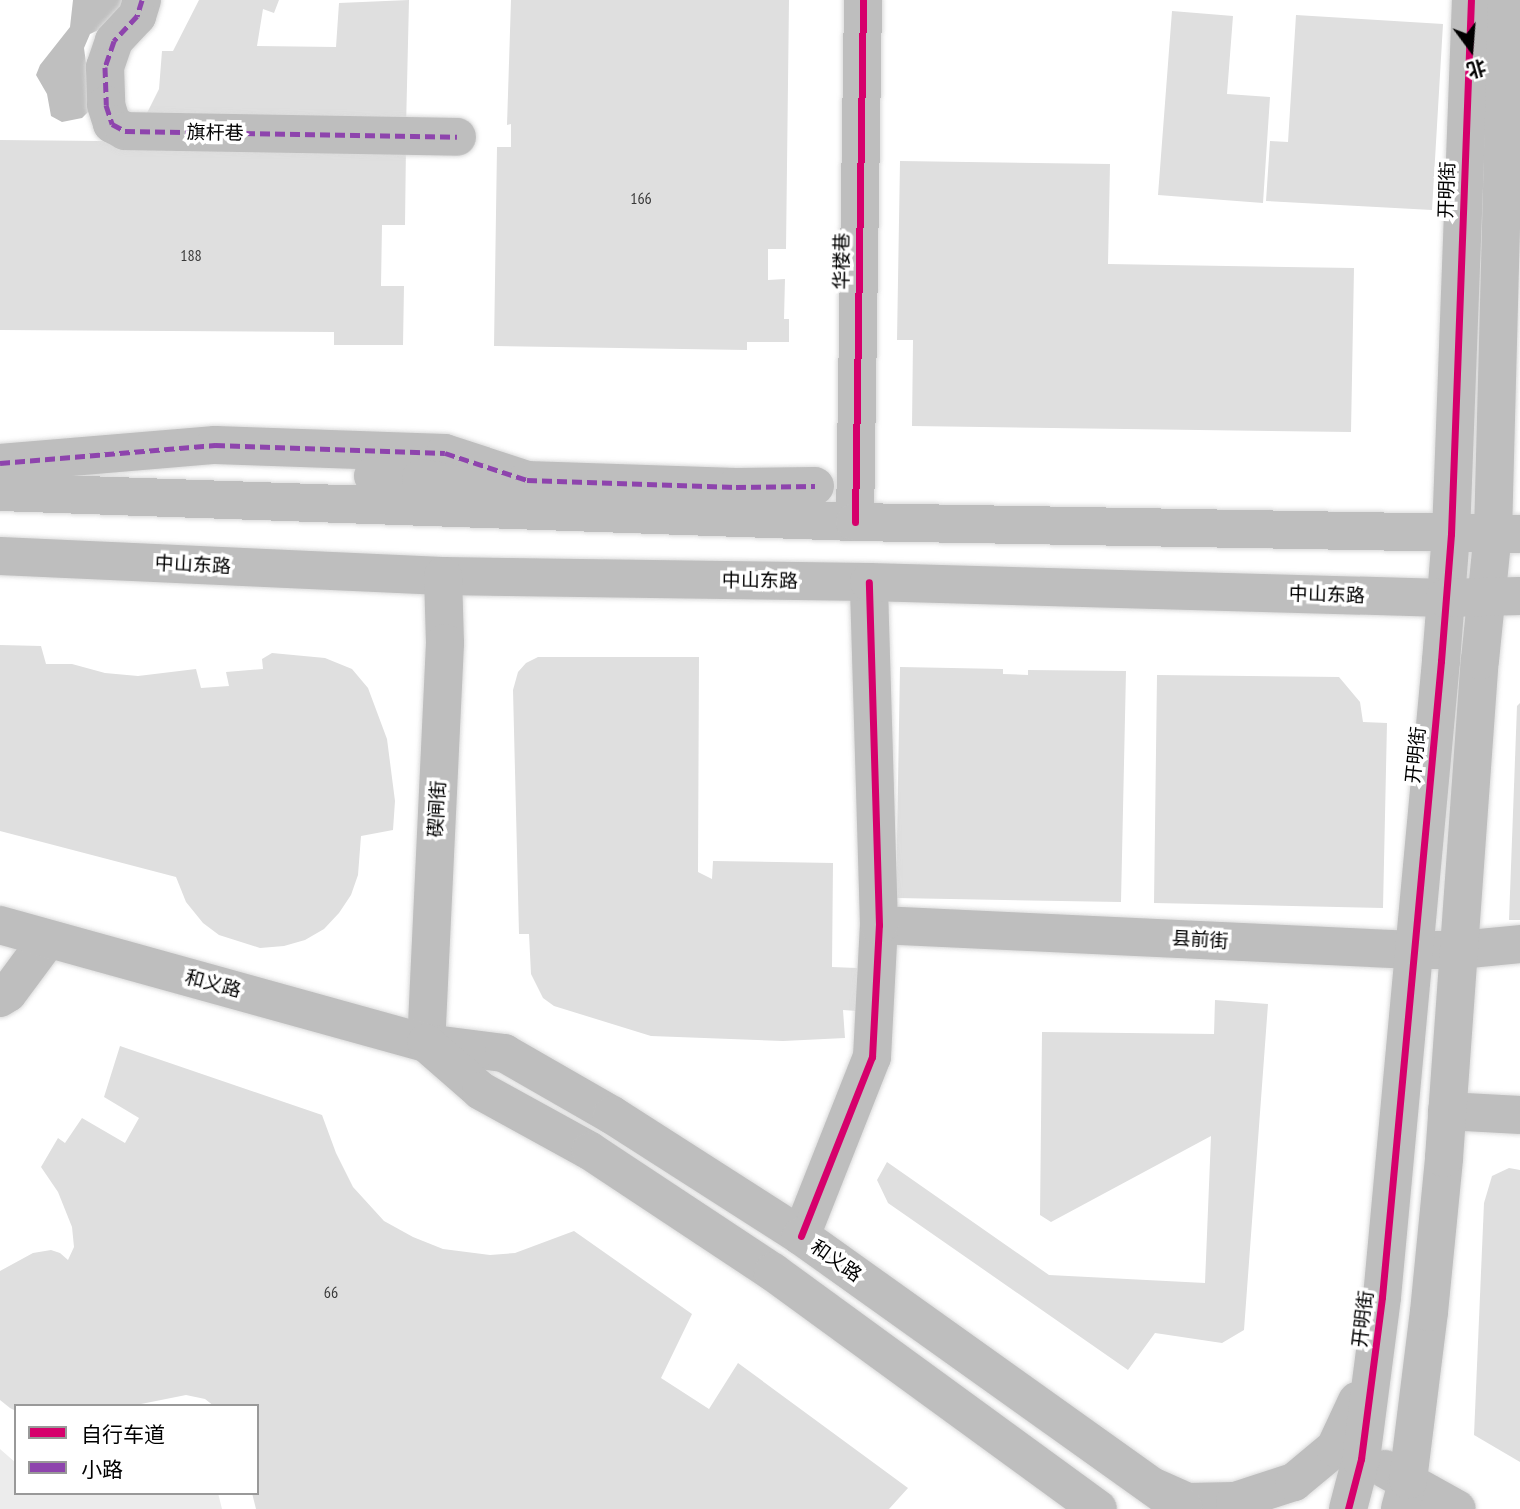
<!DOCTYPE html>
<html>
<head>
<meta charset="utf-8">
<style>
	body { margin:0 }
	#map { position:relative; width:1520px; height:1509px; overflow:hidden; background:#fff; font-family:"PT Sans Narrow","Noto Sans SC",sans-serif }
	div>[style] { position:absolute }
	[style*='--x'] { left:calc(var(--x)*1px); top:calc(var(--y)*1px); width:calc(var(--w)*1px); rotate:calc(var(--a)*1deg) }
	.green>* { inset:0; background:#ececec }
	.water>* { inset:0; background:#bfbfbf }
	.building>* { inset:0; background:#dfdfdf }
	.roads { filter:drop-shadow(0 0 2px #dbdbdb) drop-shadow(0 0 2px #dbdbdb) }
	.minor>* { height:38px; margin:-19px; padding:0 19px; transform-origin:19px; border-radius:19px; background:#bebebe }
	.major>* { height:38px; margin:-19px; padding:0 19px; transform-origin:19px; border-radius:19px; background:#bebebe }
	.quiet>* { height:5px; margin-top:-2.5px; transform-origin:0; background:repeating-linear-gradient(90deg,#8e44ad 0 10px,transparent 0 15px) }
	.cycleway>* { height:7px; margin:-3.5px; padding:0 3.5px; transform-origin:3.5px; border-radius:3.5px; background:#d6006c }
	span { translate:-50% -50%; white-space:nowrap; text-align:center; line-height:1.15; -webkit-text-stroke:7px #fff; paint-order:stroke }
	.number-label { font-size:16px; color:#383838 }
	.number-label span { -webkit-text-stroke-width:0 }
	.street-label { font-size:19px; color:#000 }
	.legend { position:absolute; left:14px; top:1404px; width:245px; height:91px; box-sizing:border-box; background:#fff; border:2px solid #999; margin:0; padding:9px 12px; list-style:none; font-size:21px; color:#000 }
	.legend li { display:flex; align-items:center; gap:14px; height:35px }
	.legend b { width:35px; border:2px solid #999 }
	.north { position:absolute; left:1436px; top:14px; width:70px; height:70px; -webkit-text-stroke:5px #fff; paint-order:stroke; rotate:164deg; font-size:19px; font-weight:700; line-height:28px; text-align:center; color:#000 }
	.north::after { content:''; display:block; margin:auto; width:24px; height:32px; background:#000; clip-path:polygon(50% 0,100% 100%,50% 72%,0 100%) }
</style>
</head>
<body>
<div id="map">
	<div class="green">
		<div style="clip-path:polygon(0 1449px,16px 1463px,16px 1493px,218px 1493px,222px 1509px,0 1509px)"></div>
	</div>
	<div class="water">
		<div style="clip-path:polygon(73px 0,129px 0,109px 25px,90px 34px,84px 48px,92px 108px,82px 118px,62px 122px,51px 116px,47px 94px,36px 75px,40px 65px,70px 27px)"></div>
	</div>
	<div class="building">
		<div style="clip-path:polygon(199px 0,279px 0,274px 13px,263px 9px,257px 46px,336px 47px,339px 3px,409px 0,406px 128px,142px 123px,159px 89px,162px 51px,173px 51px)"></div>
		<div style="clip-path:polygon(511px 0,789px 0,786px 249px,768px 249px,768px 280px,785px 279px,784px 319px,789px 319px,789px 342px,747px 342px,747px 350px,494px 346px,497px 147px,511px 147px,511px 124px,507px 125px)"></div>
		<div style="clip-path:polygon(1172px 11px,1233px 16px,1227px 94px,1270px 97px,1263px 203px,1158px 195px)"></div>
		<div style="clip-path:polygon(1296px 15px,1443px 24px,1432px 210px,1266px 201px,1270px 141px,1288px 142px)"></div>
		<div style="clip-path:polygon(0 140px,406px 144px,405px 225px,382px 225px,381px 286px,404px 286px,403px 345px,334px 345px,334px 332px,0 330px)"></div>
		<div style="clip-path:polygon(900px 161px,1110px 164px,1108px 264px,1354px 268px,1351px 432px,912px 426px,913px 340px,897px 340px)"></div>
		<div style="clip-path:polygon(0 645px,41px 646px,46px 664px,72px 664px,105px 673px,138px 676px,196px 669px,201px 688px,229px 686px,226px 672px,263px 669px,262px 659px,272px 653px,325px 658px,352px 669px,368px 688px,387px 739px,395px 801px,393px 830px,361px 836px,358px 875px,351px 895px,339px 913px,324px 929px,305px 940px,284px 946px,260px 948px,219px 935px,203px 923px,186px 902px,176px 877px,0 831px)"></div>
		<div style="clip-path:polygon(538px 657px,699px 657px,698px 872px,712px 879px,713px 861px,833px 863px,832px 967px,857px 968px,857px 1011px,843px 1010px,845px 1038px,783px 1041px,651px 1036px,554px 1006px,543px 998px,531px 974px,529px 934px,519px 934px,513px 690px,518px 672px,526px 663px)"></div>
		<div style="clip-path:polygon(900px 667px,1003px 669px,1003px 674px,1028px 675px,1028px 670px,1126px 671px,1121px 902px,896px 898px)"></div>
		<div style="clip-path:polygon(1157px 675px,1339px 677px,1360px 702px,1363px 722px,1387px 723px,1383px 908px,1154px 903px)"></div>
		<div style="clip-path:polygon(1520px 703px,1520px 920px,1509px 920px,1517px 706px)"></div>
		<div style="clip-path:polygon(1215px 1000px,1268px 1004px,1244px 1330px,1222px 1343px,1155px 1333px,1128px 1370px,888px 1203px,877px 1180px,887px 1162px,1049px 1275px,1205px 1283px,1211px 1136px,1051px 1222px,1040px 1215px,1042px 1032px,1214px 1034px)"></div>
		<div style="clip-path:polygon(120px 1046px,322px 1115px,336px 1153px,353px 1187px,384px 1221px,413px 1237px,443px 1249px,490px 1255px,515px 1253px,574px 1231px,692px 1314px,661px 1378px,709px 1409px,738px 1363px,908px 1488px,889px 1509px,256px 1509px,252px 1493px,257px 1493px,257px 1406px,214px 1406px,205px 1399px,186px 1395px,131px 1406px,16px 1406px,16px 1411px,10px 1408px,0 1400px,0 1271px,33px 1253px,51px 1250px,60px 1253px,68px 1260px,74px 1247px,72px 1227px,58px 1192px,41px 1167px,58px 1138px,65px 1143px,82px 1118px,125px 1143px,139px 1118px,104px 1097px)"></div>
		<div style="clip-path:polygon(1509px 1168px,1520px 1170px,1520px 1462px,1474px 1435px,1484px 1203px,1492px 1176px)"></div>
	</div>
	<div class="roads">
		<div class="minor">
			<div style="--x:142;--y:0;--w:17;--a:107"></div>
			<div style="--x:137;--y:16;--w:34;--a:133"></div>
			<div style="--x:114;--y:41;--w:28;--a:109"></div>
			<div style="--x:105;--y:67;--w:38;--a:88"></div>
			<div style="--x:106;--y:105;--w:20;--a:72"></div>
			<div style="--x:112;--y:124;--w:15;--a:28"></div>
			<div style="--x:125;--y:131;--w:332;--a:1"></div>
			<div style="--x:0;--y:463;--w:216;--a:-4.8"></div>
			<div style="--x:215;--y:445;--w:230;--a:2"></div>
			<div style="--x:445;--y:453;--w:86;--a:18.2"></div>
			<div style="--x:527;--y:480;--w:209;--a:1.9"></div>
			<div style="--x:736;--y:487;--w:79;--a:-0.7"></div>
			<div style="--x:373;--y:476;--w:48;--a:2.4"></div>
			<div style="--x:421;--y:478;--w:84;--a:10.2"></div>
			<div style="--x:855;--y:522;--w:522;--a:-89.12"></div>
			<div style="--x:879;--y:925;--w:536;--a:2.68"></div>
			<div style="--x:1414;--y:950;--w:45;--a:0"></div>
			<div style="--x:1459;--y:950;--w:61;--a:-5.6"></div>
			<div style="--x:0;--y:998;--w:9;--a:-32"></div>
			<div style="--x:8;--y:993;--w:67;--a:-53.5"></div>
			<div style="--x:1447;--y:1111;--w:73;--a:3.1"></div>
			<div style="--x:801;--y:1236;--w:193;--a:-68.4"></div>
			<div style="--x:872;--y:1057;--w:132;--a:-87"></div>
			<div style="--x:879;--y:925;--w:343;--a:-91.7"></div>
			<div style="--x:1385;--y:1469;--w:82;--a:29.1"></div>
			<div style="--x:1154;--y:1487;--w:37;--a:24"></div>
			<div style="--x:1188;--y:1502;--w:47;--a:-1.2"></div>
			<div style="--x:1235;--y:1501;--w:62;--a:-17.9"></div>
			<div style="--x:1294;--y:1482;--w:53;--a:-39.7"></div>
			<div style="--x:1335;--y:1448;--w:52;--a:-64.9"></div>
			<div style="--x:1348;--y:1509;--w:52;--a:-75.4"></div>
			<div style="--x:1361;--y:1459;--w:163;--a:-82.6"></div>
			<div style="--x:1382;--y:1297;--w:639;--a:-84.7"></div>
			<div style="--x:1441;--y:661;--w:127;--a:-85.5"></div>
			<div style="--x:1451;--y:534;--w:534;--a:-87.86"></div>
			<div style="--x:1400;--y:1509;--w:30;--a:-75"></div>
			<div style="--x:1408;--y:1480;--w:169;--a:-82.9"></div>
			<div style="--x:1429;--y:1312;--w:155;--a:-84.4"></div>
			<div style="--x:1444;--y:1158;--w:499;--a:-85.9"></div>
			<div style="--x:1480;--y:660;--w:128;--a:-84.2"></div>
			<div style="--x:1493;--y:533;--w:533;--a:-88.5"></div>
		</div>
		<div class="major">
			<div style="--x:0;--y:492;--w:856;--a:2.01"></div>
			<div style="--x:855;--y:522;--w:665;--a:1.03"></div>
			<div style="--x:0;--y:556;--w:443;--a:2.6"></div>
			<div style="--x:443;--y:576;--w:426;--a:0.8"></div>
			<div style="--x:869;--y:582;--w:576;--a:1.59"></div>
			<div style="--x:1445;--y:598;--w:75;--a:-1.5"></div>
			<div style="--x:443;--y:576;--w:67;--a:88.3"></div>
			<div style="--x:445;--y:643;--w:400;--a:92.7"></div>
			<div style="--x:426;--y:1043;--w:79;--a:7.3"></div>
			<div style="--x:504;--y:1053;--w:125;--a:29.9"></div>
			<div style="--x:612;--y:1115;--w:224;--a:32.6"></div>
			<div style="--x:801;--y:1236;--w:470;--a:35.5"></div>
			<div style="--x:0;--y:925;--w:442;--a:15.5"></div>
			<div style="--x:426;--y:1043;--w:73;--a:41.1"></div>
			<div style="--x:481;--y:1091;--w:124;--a:28.8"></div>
			<div style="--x:590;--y:1151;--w:219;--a:33.5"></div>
			<div style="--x:773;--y:1272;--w:402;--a:36.1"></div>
		</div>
	</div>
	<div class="quiet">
		<div style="--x:142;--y:0;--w:17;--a:107"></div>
		<div style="--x:137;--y:16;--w:34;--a:133"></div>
		<div style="--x:114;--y:41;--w:28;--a:109"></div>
		<div style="--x:105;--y:67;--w:38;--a:88"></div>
		<div style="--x:106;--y:105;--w:20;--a:72"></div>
		<div style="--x:112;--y:124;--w:15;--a:28"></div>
		<div style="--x:125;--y:131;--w:332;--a:1"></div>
		<div style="--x:0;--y:463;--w:216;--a:-4.8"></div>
		<div style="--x:215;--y:445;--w:230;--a:2"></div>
		<div style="--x:445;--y:453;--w:86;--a:18.2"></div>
		<div style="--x:527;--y:480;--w:209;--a:1.9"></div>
		<div style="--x:736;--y:487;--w:79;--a:-0.7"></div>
	</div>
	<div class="cycleway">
		<div style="--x:855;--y:522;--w:522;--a:-89.12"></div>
		<div style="--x:801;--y:1236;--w:193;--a:-68.4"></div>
		<div style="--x:872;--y:1057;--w:132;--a:-87"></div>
		<div style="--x:879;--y:925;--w:343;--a:-91.7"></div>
		<div style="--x:1348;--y:1509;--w:52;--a:-75.4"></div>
		<div style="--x:1361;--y:1459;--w:163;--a:-82.6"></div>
		<div style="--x:1382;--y:1297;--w:639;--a:-84.7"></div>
		<div style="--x:1441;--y:661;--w:127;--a:-85.5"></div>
		<div style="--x:1451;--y:534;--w:534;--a:-87.86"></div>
	</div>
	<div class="number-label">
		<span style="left:641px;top:198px">166</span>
		<span style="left:191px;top:255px">188</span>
		<span style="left:331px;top:1292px">66</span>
	</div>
	<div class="street-label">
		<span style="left:215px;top:133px;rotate:1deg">旗杆巷</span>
		<span style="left:1447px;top:190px;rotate:-88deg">开明街</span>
		<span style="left:842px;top:261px;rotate:-89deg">华楼巷</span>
		<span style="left:193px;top:565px;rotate:3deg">中山东路</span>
		<span style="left:760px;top:581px;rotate:1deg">中山东路</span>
		<span style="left:1327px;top:595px;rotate:2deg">中山东路</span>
		<span style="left:1416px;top:755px;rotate:-84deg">开明街</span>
		<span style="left:437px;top:809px;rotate:-87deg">碶闸街</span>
		<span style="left:1200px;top:940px;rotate:3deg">县前街</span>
		<span style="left:213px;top:984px;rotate:15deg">和义路</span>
		<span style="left:836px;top:1261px;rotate:35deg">和义路</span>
		<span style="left:1363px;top:1319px;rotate:-83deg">开明街</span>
	</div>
	<ul class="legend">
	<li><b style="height:9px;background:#d6006c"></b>自行车道</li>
	<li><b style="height:9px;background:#8e44ad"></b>小路</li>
	</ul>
	<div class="north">北</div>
</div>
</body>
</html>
